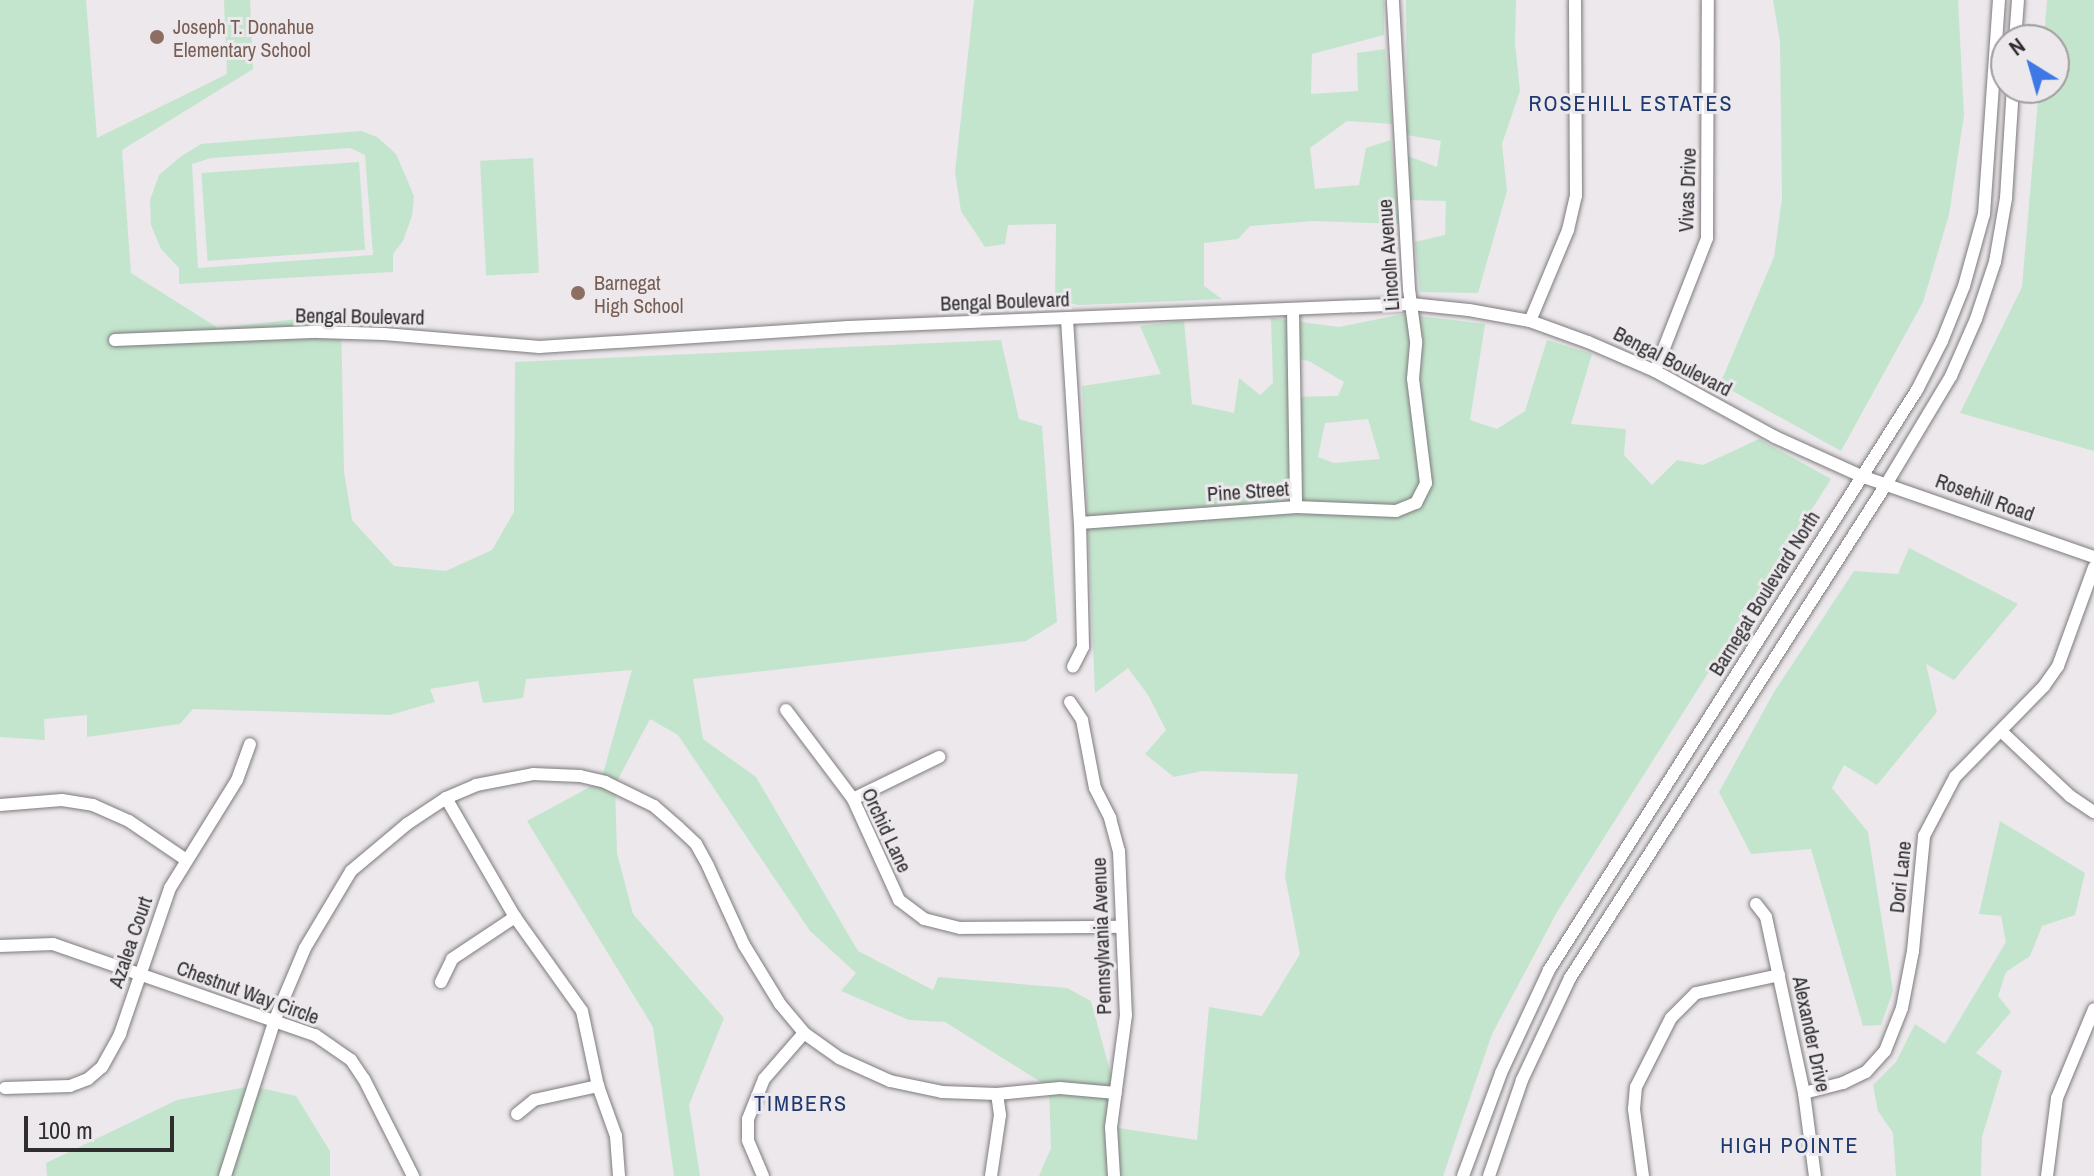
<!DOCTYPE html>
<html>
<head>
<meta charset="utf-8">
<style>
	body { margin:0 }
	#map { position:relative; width:2094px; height:1176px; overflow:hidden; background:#ece8ec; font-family:"Archivo Narrow",sans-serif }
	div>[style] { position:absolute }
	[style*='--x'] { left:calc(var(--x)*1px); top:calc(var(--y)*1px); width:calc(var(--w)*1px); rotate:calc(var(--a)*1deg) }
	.green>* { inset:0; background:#c4e5cd; transform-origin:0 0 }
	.roads { filter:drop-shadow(0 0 2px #7e7b7e) drop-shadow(0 0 2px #7e7b7e) }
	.minor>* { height:12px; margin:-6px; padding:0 6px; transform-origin:6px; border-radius:6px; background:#fff }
	.dots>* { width:22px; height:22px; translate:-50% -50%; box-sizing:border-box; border:4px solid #ece8ec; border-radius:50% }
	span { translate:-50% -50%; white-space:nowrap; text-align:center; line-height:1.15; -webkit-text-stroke:6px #ece8ec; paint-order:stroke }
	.education-label { font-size:20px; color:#785e54 }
	.left { translate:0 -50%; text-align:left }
	.street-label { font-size:20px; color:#2f2e2f }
	.neighbourhood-label { font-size:22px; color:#1d396f; letter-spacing:2px }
	.north { position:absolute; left:1990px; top:24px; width:80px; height:80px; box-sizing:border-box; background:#ece8ec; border:2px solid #a09ea0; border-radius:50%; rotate:323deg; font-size:22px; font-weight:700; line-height:32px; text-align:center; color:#2f2e2f }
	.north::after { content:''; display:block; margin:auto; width:28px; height:36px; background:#3e78e7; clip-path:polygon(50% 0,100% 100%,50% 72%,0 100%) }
	.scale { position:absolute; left:24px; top:1116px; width:150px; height:36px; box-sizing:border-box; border:4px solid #2f2e2f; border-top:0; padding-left:10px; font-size:24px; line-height:28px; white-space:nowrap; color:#2f2e2f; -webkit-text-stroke:6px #ece8ec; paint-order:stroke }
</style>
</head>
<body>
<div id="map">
	<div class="green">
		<div style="clip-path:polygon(evenodd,0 0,86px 0,97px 138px,227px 74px,224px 0,250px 0,253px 69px,122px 150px,131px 273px,218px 328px,341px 314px,344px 472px,352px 520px,394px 566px,446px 571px,492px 550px,514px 512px,515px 362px,1001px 340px,1019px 419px,1042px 426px,1057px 622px,1026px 641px,693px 679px,703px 739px,756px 777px,858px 951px,933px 990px,938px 977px,1067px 988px,1091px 1001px,1116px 1093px,1112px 1127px,1197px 1140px,1209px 1007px,1262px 1016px,1300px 954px,1285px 876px,1298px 774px,1202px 771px,1174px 777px,1145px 754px,1166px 730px,1148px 695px,1128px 668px,1095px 693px,1082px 386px,1161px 374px,1140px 326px,1184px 321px,1192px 404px,1234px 413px,1239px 378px,1260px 395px,1273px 383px,1271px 318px,1339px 327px,1403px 314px,1485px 324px,1470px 420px,1497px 429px,1525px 411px,1547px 340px,1592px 354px,1571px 424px,1626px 429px,1624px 455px,1652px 485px,1677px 460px,1703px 465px,1759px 439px,1831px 479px,1557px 912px,1492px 1034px,1443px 1176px,1039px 1176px,1051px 1148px,1049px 1087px,945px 1022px,909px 1020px,841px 991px,856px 973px,810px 931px,678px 735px,650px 719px,615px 785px,617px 853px,633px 914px,724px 1018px,689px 1105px,700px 1176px,674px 1176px,653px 1027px,527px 821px,601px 781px,632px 670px,526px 679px,523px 698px,483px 703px,478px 681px,430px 689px,435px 702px,390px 715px,193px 709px,180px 724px,87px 737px,87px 715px,44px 719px,45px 740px,0 737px,0 0,1293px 358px,1309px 361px,1344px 382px,1338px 396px,1288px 397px,1293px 358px,0 0,1368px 419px,1380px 459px,1334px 463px,1318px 457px,1325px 423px,1368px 419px)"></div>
		<div style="clip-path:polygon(974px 0,1384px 0,1384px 35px,1312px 54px,1311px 94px,1358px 91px,1357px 53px,1385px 49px,1392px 124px,1347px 121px,1310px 148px,1315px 189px,1359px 185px,1366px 148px,1391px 140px,1399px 224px,1313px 221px,1250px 226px,1238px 239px,1204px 243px,1204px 286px,1222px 299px,1079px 305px,1055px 301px,1056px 224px,1008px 225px,1005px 244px,985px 247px,961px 211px,955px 172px)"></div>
		<div style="clip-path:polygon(1406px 0,1516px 0,1515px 43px,1520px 91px,1502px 144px,1507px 191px,1478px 293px,1420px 292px,1415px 242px,1445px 235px,1446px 201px,1410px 200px,1408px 156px,1437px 167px,1441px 141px,1407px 135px)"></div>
		<div style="clip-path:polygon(1773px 0,1958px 0,1964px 115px,1949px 215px,1923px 302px,1841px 451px,1720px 384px,1774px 257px,1782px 198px,1780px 42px)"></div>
		<div style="clip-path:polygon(2047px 0,2094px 0,2094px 451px,1960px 413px,2022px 287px,2039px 88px,2054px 88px,2054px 40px,2044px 40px)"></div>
		<div style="clip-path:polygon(evenodd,361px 131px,377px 137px,396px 154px,414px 196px,412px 216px,403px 241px,393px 254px,393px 272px,179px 284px,179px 268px,161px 249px,151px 225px,150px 200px,159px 175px,180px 157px,201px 144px,361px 131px,350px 148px,365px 155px,373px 255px,198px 268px,192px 164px,211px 158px,350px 148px)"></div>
		<div style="left:533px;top:158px;width:115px;height:53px;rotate:87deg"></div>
		<div style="left:359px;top:162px;width:88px;height:158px;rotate:86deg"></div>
		<div style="clip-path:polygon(1909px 548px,2018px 604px,1954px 680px,1926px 664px,1937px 712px,1877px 785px,1844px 765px,1832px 788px,1868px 832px,1893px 991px,1881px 1025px,1863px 1026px,1811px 849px,1751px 854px,1719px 792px,1774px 692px,1854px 571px,1898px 574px)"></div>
		<div style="clip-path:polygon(2000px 821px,2085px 873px,2075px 915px,2042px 926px,2030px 956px,2006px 972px,1998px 996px,2011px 1012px,1976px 1053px,2002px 1071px,1982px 1137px,1981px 1176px,1896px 1176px,1893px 1133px,1878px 1111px,1873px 1085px,1896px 1062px,1915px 1024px,1945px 1044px,2006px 942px,2001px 916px,1979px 914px)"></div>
		<div style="clip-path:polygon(252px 1086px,296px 1096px,330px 1151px,330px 1176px,47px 1176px,46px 1163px,177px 1100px)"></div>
	</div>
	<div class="roads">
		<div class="minor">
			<div style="--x:2015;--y:40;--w:40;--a:-85.7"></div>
			<div style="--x:1293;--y:310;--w:197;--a:89.1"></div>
			<div style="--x:1067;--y:319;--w:204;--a:86.4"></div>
			<div style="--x:1080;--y:523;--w:124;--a:88.6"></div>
			<div style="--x:1083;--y:647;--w:22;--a:117"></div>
			<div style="--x:1530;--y:321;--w:99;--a:-67.3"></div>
			<div style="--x:1568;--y:230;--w:35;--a:-77"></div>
			<div style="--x:1576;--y:196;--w:196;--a:-90.3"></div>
			<div style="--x:115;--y:340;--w:203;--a:-2.3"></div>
			<div style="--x:318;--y:332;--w:66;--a:1.7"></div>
			<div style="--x:384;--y:334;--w:156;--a:4.8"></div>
			<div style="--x:539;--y:347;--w:310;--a:-3.7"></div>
			<div style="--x:848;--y:327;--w:563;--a:-2.34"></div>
			<div style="--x:1411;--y:304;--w:58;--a:5.9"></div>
			<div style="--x:1469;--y:310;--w:62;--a:10.2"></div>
			<div style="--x:1530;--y:321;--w:62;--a:19.9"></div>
			<div style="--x:1588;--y:342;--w:73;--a:23.4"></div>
			<div style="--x:1655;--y:371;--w:137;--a:28.8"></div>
			<div style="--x:1775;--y:437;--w:94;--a:24.4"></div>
			<div style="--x:1861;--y:476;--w:247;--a:19.2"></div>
			<div style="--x:1655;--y:371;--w:143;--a:-68.6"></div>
			<div style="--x:1707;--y:238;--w:238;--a:-89.8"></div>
			<div style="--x:1080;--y:523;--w:217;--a:-4.2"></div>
			<div style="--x:1296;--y:507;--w:100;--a:2.3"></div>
			<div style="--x:1396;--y:511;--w:22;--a:-22"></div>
			<div style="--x:1416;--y:503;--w:22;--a:-63"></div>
			<div style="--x:1426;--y:483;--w:105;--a:-97.1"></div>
			<div style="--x:1413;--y:379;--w:38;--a:-85"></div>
			<div style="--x:1416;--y:341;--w:52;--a:-97.7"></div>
			<div style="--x:1409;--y:289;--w:289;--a:-93.2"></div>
			<div style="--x:1070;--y:702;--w:22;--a:56"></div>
			<div style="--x:1082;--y:720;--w:69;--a:79.2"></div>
			<div style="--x:1095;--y:788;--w:34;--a:63"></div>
			<div style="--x:1110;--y:818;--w:34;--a:75"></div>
			<div style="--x:1119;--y:851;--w:164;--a:87.6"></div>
			<div style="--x:1126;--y:1015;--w:113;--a:97.6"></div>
			<div style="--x:1111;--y:1127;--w:49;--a:86.5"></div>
			<div style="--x:786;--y:710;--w:111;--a:53"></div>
			<div style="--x:853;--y:799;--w:111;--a:65.5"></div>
			<div style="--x:899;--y:900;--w:31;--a:37"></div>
			<div style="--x:924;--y:919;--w:37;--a:14"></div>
			<div style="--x:960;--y:928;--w:162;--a:-0.4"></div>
			<div style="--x:2001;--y:731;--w:95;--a:43.3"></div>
			<div style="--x:2070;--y:796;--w:29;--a:34"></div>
			<div style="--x:446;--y:798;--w:138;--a:59.9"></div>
			<div style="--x:515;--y:917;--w:115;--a:54.5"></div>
			<div style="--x:582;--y:1011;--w:77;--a:78"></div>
			<div style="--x:598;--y:1086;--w:53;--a:70.2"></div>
			<div style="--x:616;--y:1136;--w:40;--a:85.7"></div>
			<div style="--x:853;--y:799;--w:96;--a:-26"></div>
			<div style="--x:0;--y:805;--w:62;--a:-4.6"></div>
			<div style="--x:62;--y:800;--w:31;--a:9"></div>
			<div style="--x:93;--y:805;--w:39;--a:24"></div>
			<div style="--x:129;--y:821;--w:68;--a:34.2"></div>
			<div style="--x:1756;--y:904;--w:16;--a:52"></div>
			<div style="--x:1766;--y:917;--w:180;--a:77.8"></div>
			<div style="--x:1804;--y:1093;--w:84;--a:82.5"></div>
			<div style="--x:0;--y:946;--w:53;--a:-2.2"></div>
			<div style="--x:53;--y:944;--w:277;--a:19.2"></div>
			<div style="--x:315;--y:1035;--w:44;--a:34.8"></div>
			<div style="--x:351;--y:1060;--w:23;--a:56"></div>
			<div style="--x:364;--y:1079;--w:109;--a:63.2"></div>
			<div style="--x:441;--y:982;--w:25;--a:-64"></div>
			<div style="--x:452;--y:959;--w:76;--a:-33.7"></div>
			<div style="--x:5;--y:1088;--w:65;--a:-1.8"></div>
			<div style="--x:70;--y:1086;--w:19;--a:-21"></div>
			<div style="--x:88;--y:1079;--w:18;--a:-41"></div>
			<div style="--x:102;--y:1067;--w:38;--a:-61"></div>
			<div style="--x:120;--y:1034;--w:154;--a:-71.1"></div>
			<div style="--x:170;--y:888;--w:127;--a:-58.2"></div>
			<div style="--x:237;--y:780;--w:38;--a:-70"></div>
			<div style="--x:1804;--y:1093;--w:40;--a:-14.4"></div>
			<div style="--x:1843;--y:1083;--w:25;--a:-26"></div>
			<div style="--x:1866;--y:1072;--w:28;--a:-48"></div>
			<div style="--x:1885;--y:1051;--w:46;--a:-68.4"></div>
			<div style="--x:1902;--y:1008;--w:58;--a:-79.1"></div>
			<div style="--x:1913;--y:951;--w:116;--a:-84.5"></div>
			<div style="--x:1924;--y:836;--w:67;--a:-62.3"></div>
			<div style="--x:1955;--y:777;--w:127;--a:-45.6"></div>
			<div style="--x:2044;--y:686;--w:24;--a:-55"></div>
			<div style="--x:2058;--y:666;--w:105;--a:-70"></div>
			<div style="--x:517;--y:1114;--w:22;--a:-39"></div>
			<div style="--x:534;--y:1100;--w:66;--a:-12.3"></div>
			<div style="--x:225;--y:1176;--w:165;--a:-72.3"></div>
			<div style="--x:275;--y:1019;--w:77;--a:-67.1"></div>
			<div style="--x:305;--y:948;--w:90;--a:-59.1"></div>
			<div style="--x:351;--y:871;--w:73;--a:-40"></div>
			<div style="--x:407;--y:824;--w:47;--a:-33.7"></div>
			<div style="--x:446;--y:798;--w:33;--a:-23"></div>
			<div style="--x:476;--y:785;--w:58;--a:-10.9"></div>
			<div style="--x:533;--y:774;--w:47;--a:2.4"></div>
			<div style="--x:580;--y:776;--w:26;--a:13"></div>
			<div style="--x:605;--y:782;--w:55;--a:26.1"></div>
			<div style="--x:654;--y:806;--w:32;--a:41"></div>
			<div style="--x:678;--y:827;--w:25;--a:43"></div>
			<div style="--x:696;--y:844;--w:25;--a:61"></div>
			<div style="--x:708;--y:866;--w:87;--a:65.5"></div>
			<div style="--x:744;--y:945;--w:69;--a:58.6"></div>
			<div style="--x:780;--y:1004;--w:38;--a:50"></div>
			<div style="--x:804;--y:1033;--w:43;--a:35.5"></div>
			<div style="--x:839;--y:1058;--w:56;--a:24.3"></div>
			<div style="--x:890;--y:1081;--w:53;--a:11.9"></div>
			<div style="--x:942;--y:1092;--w:55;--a:2.1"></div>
			<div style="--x:997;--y:1094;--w:63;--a:-5.4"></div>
			<div style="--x:1060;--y:1088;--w:56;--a:5.1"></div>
			<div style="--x:763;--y:1176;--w:39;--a:-113"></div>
			<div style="--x:748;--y:1140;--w:21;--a:-90"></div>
			<div style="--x:748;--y:1119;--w:43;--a:-68.2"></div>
			<div style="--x:764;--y:1079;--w:61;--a:-49"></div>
			<div style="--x:991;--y:1176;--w:62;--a:-81.6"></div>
			<div style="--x:1000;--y:1115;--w:21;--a:-98"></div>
			<div style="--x:1463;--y:1176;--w:110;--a:-69.7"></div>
			<div style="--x:1501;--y:1073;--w:114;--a:-65"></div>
			<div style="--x:1549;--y:970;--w:687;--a:-57.61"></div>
			<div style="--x:1917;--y:390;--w:55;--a:-63"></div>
			<div style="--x:1942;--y:341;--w:59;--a:-68.2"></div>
			<div style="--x:1964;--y:286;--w:75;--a:-74.5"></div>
			<div style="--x:1984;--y:214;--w:215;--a:-86"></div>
			<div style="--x:1489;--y:1176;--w:102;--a:-71"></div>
			<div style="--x:1522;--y:1080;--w:113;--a:-64.8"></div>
			<div style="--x:1570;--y:978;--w:588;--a:-57.36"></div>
			<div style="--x:1887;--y:483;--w:125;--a:-59.1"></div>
			<div style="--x:1951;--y:376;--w:62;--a:-66.3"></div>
			<div style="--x:1976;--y:319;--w:60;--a:-71.6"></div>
			<div style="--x:1995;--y:262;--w:65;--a:-80.2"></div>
			<div style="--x:2006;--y:198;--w:110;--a:-86.4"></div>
			<div style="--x:1643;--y:1176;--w:68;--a:-97.7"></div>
			<div style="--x:1634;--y:1109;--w:22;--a:-85"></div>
			<div style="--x:1636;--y:1087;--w:77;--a:-63.1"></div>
			<div style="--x:1671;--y:1018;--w:35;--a:-45"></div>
			<div style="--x:1696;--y:993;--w:85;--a:-12.2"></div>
			<div style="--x:2047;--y:1176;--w:79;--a:-82.7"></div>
			<div style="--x:2057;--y:1098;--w:96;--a:-67.4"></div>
		</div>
	</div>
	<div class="dots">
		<div style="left:157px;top:37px;background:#8d6e63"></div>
		<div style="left:578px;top:293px;background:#8d6e63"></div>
	</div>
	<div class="education-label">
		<span class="left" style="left:173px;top:38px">Joseph T. Donahue<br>Elementary School</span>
		<span class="left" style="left:594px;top:294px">Barnegat<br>High School</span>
	</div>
	<div class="street-label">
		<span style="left:1687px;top:190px;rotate:-88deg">Vivas Drive</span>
		<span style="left:1388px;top:255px;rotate:-94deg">Lincoln Avenue</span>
		<span style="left:1005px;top:301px;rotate:-2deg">Bengal Boulevard</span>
		<span style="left:360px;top:316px;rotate:1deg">Bengal Boulevard</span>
		<span style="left:1673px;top:361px;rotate:27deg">Bengal Boulevard</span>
		<span style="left:1248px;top:491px;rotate:-4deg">Pine Street</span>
		<span style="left:1985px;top:497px;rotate:20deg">Rosehill Road</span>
		<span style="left:1764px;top:593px;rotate:-58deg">Barnegat Boulevard North</span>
		<span style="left:887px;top:830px;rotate:65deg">Orchid Lane</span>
		<span style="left:1900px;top:877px;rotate:-84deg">Dori Lane</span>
		<span style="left:1101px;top:936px;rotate:-92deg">Pennsylvania Avenue</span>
		<span style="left:130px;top:942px;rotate:-71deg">Azalea Court</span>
		<span style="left:248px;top:992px;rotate:20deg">Chestnut Way Circle</span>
		<span style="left:1812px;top:1034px;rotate:78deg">Alexander Drive</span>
	</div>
	<div class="neighbourhood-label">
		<span style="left:1631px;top:104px">ROSEHILL ESTATES</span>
		<span style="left:801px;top:1104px">TIMBERS</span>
		<span style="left:1790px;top:1146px">HIGH POINTE</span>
	</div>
	<div class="north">N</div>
	<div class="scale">100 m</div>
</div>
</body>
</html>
